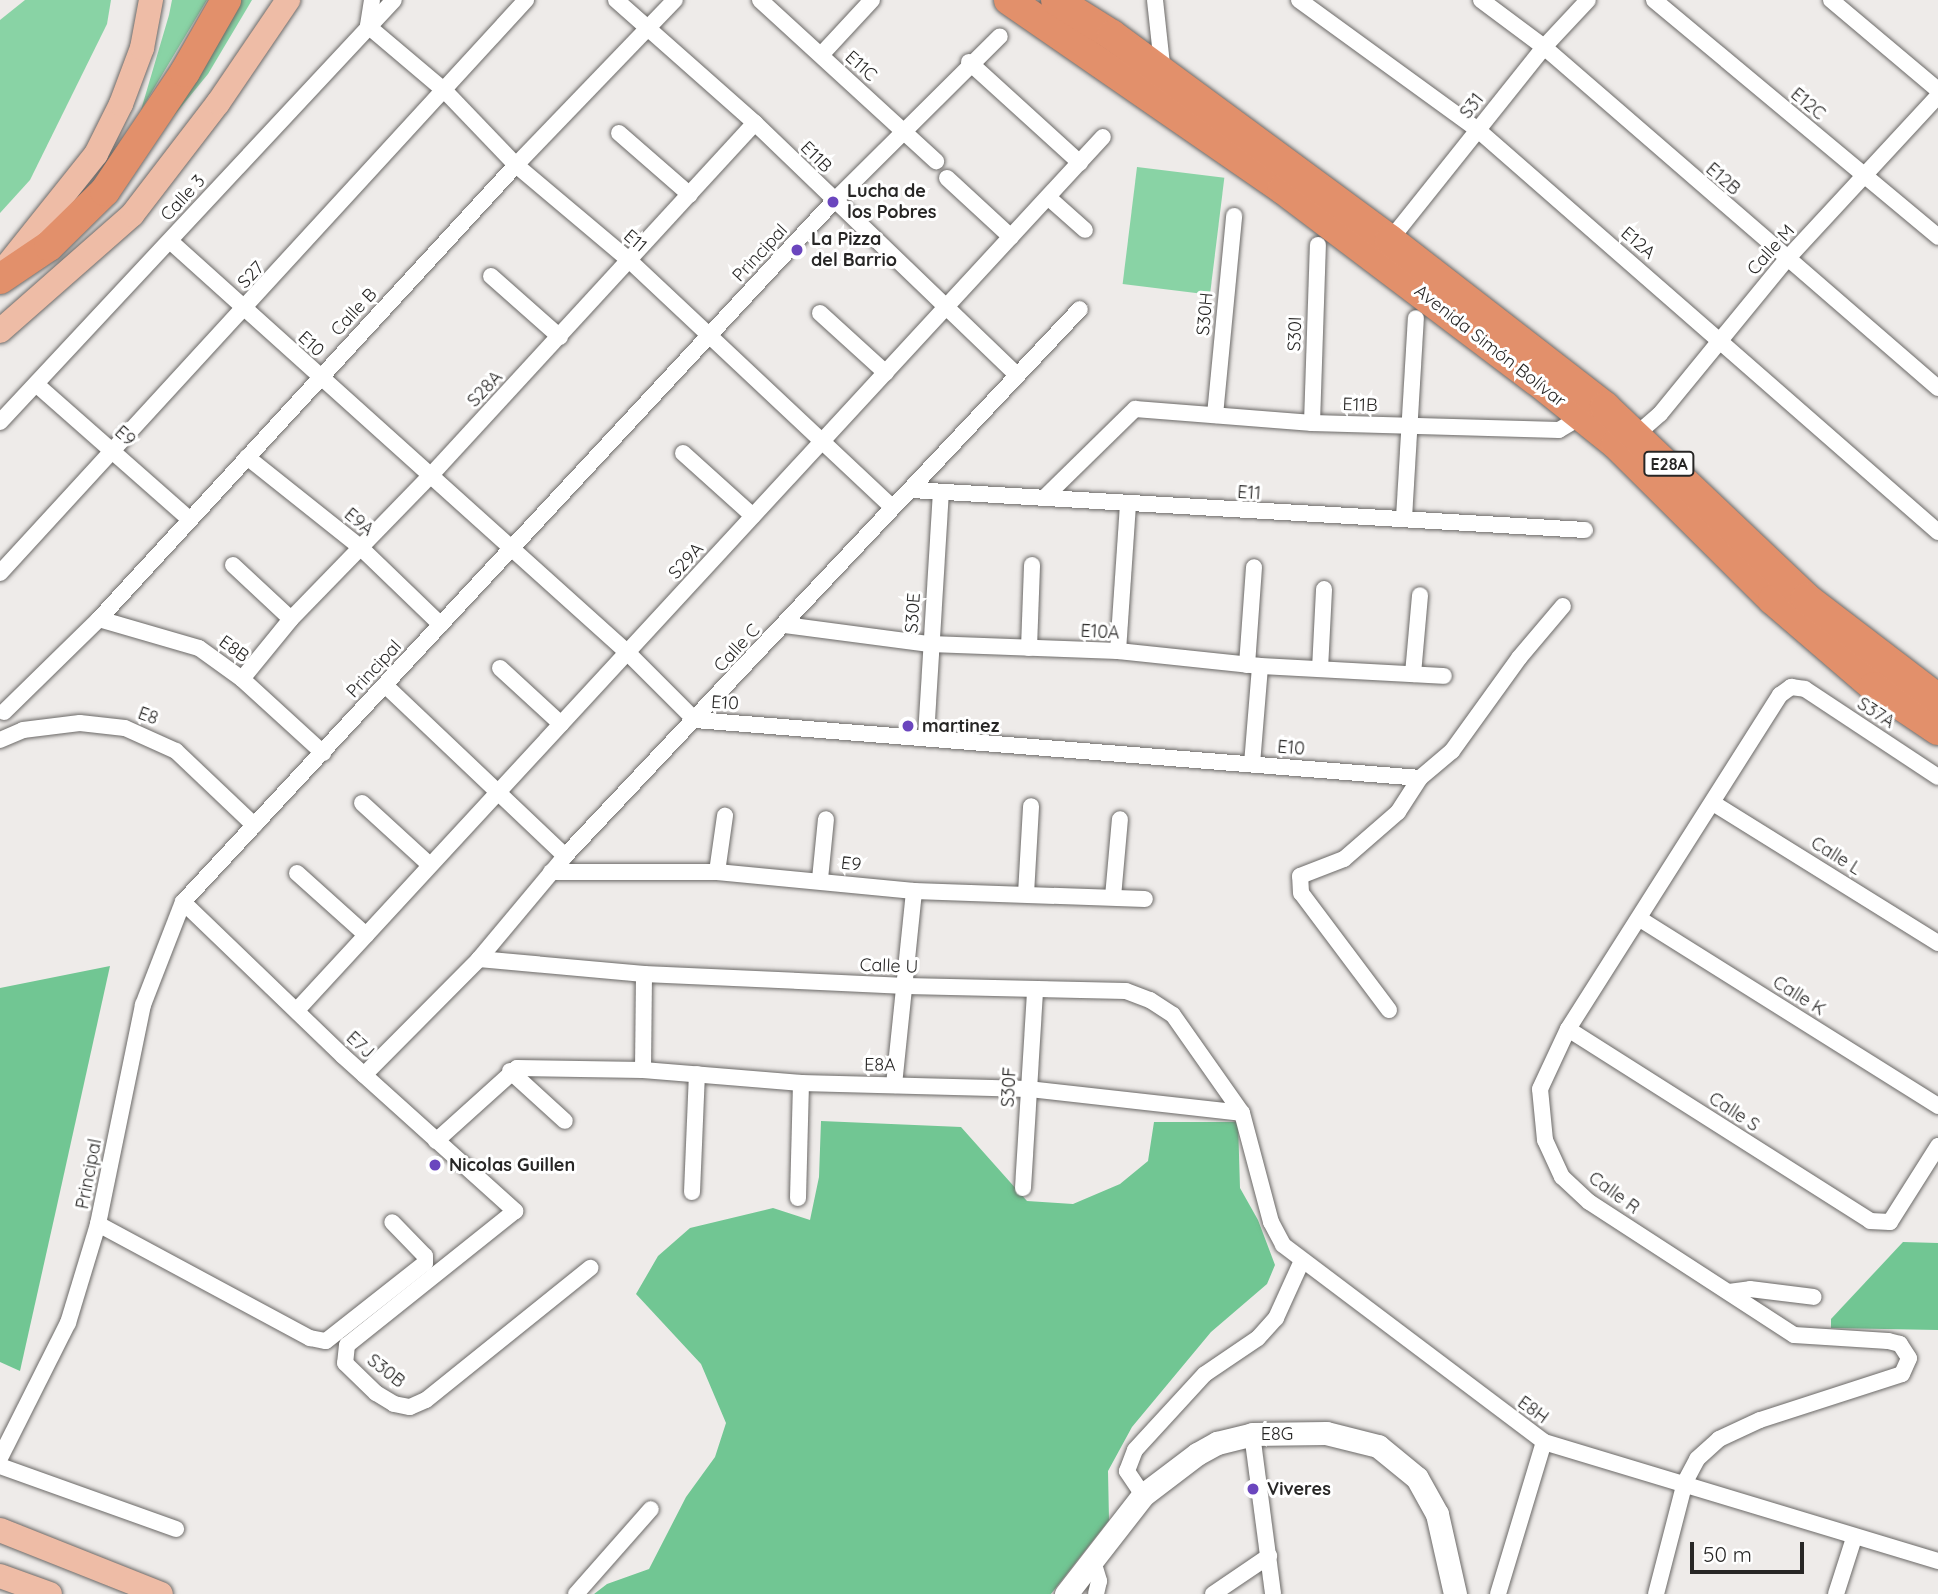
<!DOCTYPE html>
<html>
<head>
<meta charset="utf-8">
<style>
	body { margin:0 }
	#map { position:relative; width:1938px; height:1594px; overflow:hidden; background:#eeebe9; font-family:Quicksand,sans-serif }
	div>[style] { position:absolute }
	[style*='--x'] { left:calc(var(--x)*1px); top:calc(var(--y)*1px); width:calc(var(--w)*1px); rotate:calc(var(--a)*1deg) }
	.green>* { inset:0; background:#89d3a5; transform-origin:0 0 }
	.forest>* { inset:0; background:#71c693 }
	.roads { filter:drop-shadow(0 0 2px #6b6967) drop-shadow(0 0 2px #6b6967) }
	.street>* { height:16px; margin:-8px; padding:0 8px; transform-origin:8px; border-radius:8px; background:#fff }
	.secondary>* { height:23px; margin:-11.5px; padding:0 11.5px; transform-origin:11.5px; border-radius:11.5px; background:#fff }
	.primary>* { height:24px; margin:-12px; padding:0 12px; transform-origin:12px; border-radius:12px; background:#eebca6 }
	.highway>* { height:30px; margin:-15px; padding:0 15px; transform-origin:15px; border-radius:15px; background:#e2906b }
	.dots>* { width:19px; height:19px; translate:-50% -50%; box-sizing:border-box; border:4px solid #fff; border-radius:50% }
	span { translate:-50% -50%; white-space:nowrap; text-align:center; line-height:1.15; -webkit-text-stroke:6px #fff; paint-order:stroke }
	.shield-label span { padding:2px 5px; background:#fff; border:2px solid; border-radius:5px; -webkit-text-stroke-width:0 }
	.shield-label { font-size:16px; color:#272625; font-weight:700 }
	.street-label { font-size:18px; color:#272625 }
	.poi-label { font-size:18px; color:#272625; font-weight:700 }
	.left { translate:0 -50%; text-align:left }
	.scale { position:absolute; left:1690px; top:1542px; width:114px; height:32px; box-sizing:border-box; border:4px solid #272625; border-top:0; padding-left:9px; font-size:21px; line-height:24px; white-space:nowrap; color:#272625; -webkit-text-stroke:5px #fff; paint-order:stroke }
</style>
</head>
<body>
<div id="map">
	<div class="green">
		<div style="clip-path:polygon(25px 0,111px 0,107px 24px,30px 180px,0 213px,0 20px)"></div>
		<div style="clip-path:polygon(172px 0,207px 0,141px 110px,169px 15px)"></div>
		<div style="clip-path:polygon(233px 0,252px 0,208px 74px,163px 129px)"></div>
		<div style="left:1137px;top:167px;width:88px;height:118px;rotate:7deg"></div>
	</div>
	<div class="forest">
		<div style="clip-path:polygon(110px 966px,56px 1210px,20px 1371px,0 1362px,0 988px)"></div>
		<div style="clip-path:polygon(821px 1121px,961px 1127px,1027px 1201px,1073px 1204px,1120px 1184px,1148px 1161px,1154px 1122px,1238px 1122px,1240px 1188px,1258px 1220px,1275px 1265px,1267px 1284px,1211px 1332px,1132px 1427px,1108px 1471px,1109px 1520px,1051px 1594px,594px 1594px,607px 1584px,649px 1569px,686px 1497px,715px 1457px,726px 1423px,701px 1364px,636px 1294px,658px 1256px,690px 1228px,773px 1208px,810px 1220px,819px 1177px)"></div>
		<div style="clip-path:polygon(1903px 1242px,1938px 1243px,1938px 1330px,1831px 1328px,1831px 1319px)"></div>
	</div>
	<div class="roads">
		<div class="street">
			<div style="--x:372;--y:0;--w:26;--a:99"></div>
			<div style="--x:368;--y:26;--w:102;--a:40.2"></div>
			<div style="--x:446;--y:92;--w:101;--a:46.2"></div>
			<div style="--x:516;--y:165;--w:149;--a:40.1"></div>
			<div style="--x:630;--y:261;--w:359;--a:43.2"></div>
			<div style="--x:616;--y:0;--w:186;--a:41.5"></div>
			<div style="--x:755;--y:123;--w:361;--a:43.9"></div>
			<div style="--x:760;--y:0;--w:239;--a:42.5"></div>
			<div style="--x:1155;--y:0;--w:74;--a:83.8"></div>
			<div style="--x:1299;--y:0;--w:221;--a:36"></div>
			<div style="--x:1478;--y:130;--w:611;--a:41.15"></div>
			<div style="--x:1481;--y:0;--w:79;--a:36.7"></div>
			<div style="--x:1544;--y:47;--w:521;--a:40.88"></div>
			<div style="--x:1654;--y:0;--w:370;--a:39.8"></div>
			<div style="--x:1831;--y:0;--w:140;--a:40.1"></div>
			<div style="--x:821;--y:55;--w:75;--a:-47.2"></div>
			<div style="--x:969;--y:62;--w:150;--a:42.3"></div>
			<div style="--x:619;--y:133;--w:94;--a:41.1"></div>
			<div style="--x:947;--y:178;--w:87;--a:42.7"></div>
			<div style="--x:1049;--y:198;--w:48;--a:41.6"></div>
			<div style="--x:1390;--y:240;--w:247;--a:-51.4"></div>
			<div style="--x:1544;--y:47;--w:64;--a:-46.9"></div>
			<div style="--x:170;--y:241;--w:616;--a:41.97"></div>
			<div style="--x:628;--y:653;--w:95;--a:45"></div>
			<div style="--x:695;--y:720;--w:727;--a:4.57"></div>
			<div style="--x:491;--y:276;--w:92;--a:41.5"></div>
			<div style="--x:820;--y:313;--w:89;--a:42.3"></div>
			<div style="--x:36;--y:384;--w:203;--a:41.4"></div>
			<div style="--x:1215;--y:415;--w:200;--a:-84.5"></div>
			<div style="--x:0;--y:422;--w:577;--a:-46.97"></div>
			<div style="--x:1312;--y:423;--w:178;--a:-88.1"></div>
			<div style="--x:1637;--y:434;--w:30;--a:-41"></div>
			<div style="--x:1660;--y:414;--w:199;--a:-50.7"></div>
			<div style="--x:1786;--y:260;--w:224;--a:-47.2"></div>
			<div style="--x:683;--y:453;--w:94;--a:42"></div>
			<div style="--x:247;--y:457;--w:144;--a:38.5"></div>
			<div style="--x:360;--y:547;--w:112;--a:43.9"></div>
			<div style="--x:912;--y:490;--w:674;--a:3.4"></div>
			<div style="--x:1045;--y:497;--w:126;--a:-44.4"></div>
			<div style="--x:1135;--y:409;--w:178;--a:4.5"></div>
			<div style="--x:1312;--y:423;--w:247;--a:1.6"></div>
			<div style="--x:1559;--y:430;--w:26;--a:-31"></div>
			<div style="--x:1404;--y:518;--w:200;--a:-86.6"></div>
			<div style="--x:233;--y:565;--w:79;--a:43"></div>
			<div style="--x:0;--y:573;--w:778;--a:-47.45"></div>
			<div style="--x:99;--y:619;--w:104;--a:16.2"></div>
			<div style="--x:199;--y:648;--w:53;--a:35.8"></div>
			<div style="--x:242;--y:679;--w:110;--a:42.4"></div>
			<div style="--x:785;--y:625;--w:146;--a:7.5"></div>
			<div style="--x:930;--y:644;--w:188;--a:2.1"></div>
			<div style="--x:1118;--y:651;--w:143;--a:6"></div>
			<div style="--x:1260;--y:666;--w:184;--a:3.1"></div>
			<div style="--x:1029;--y:648;--w:83;--a:-87.9"></div>
			<div style="--x:1118;--y:651;--w:148;--a:-86.1"></div>
			<div style="--x:1247;--y:665;--w:98;--a:-85.9"></div>
			<div style="--x:500;--y:668;--w:83;--a:42.6"></div>
			<div style="--x:1320;--y:669;--w:80;--a:-87.1"></div>
			<div style="--x:1413;--y:674;--w:79;--a:-84.9"></div>
			<div style="--x:242;--y:679;--w:77;--a:-50.8"></div>
			<div style="--x:291;--y:619;--w:202;--a:-45.8"></div>
			<div style="--x:432;--y:474;--w:477;--a:-47.4"></div>
			<div style="--x:386;--y:686;--w:247;--a:43.5"></div>
			<div style="--x:4;--y:712;--w:133;--a:-44.4"></div>
			<div style="--x:99;--y:619;--w:616;--a:-47.43"></div>
			<div style="--x:516;--y:165;--w:229;--a:-46.1"></div>
			<div style="--x:926;--y:736;--w:243;--a:-86.5"></div>
			<div style="--x:0;--y:740;--w:25;--a:-23"></div>
			<div style="--x:23;--y:730;--w:57;--a:-7"></div>
			<div style="--x:80;--y:723;--w:45;--a:6.3"></div>
			<div style="--x:125;--y:728;--w:56;--a:24.3"></div>
			<div style="--x:176;--y:751;--w:108;--a:43.5"></div>
			<div style="--x:1252;--y:764;--w:98;--a:-85.3"></div>
			<div style="--x:362;--y:803;--w:92;--a:42.4"></div>
			<div style="--x:1713;--y:803;--w:265;--a:31.9"></div>
			<div style="--x:551;--y:872;--w:166;--a:0"></div>
			<div style="--x:717;--y:872;--w:198;--a:5.5"></div>
			<div style="--x:914;--y:891;--w:231;--a:2"></div>
			<div style="--x:717;--y:872;--w:57;--a:-81.9"></div>
			<div style="--x:297;--y:873;--w:93;--a:41.9"></div>
			<div style="--x:820;--y:879;--w:60;--a:-84.3"></div>
			<div style="--x:1026;--y:894;--w:88;--a:-86.7"></div>
			<div style="--x:1113;--y:897;--w:78;--a:-84.9"></div>
			<div style="--x:183;--y:902;--w:222;--a:43.9"></div>
			<div style="--x:343;--y:1056;--w:232;--a:42"></div>
			<div style="--x:515;--y:1211;--w:215;--a:141.4"></div>
			<div style="--x:347;--y:1345;--w:18;--a:96"></div>
			<div style="--x:345;--y:1363;--w:43;--a:44.1"></div>
			<div style="--x:376;--y:1393;--w:21;--a:31"></div>
			<div style="--x:394;--y:1404;--w:16;--a:11"></div>
			<div style="--x:410;--y:1407;--w:17;--a:-24"></div>
			<div style="--x:426;--y:1400;--w:211;--a:-38.8"></div>
			<div style="--x:1640;--y:919;--w:352;--a:32.1"></div>
			<div style="--x:479;--y:959;--w:166;--a:5.2"></div>
			<div style="--x:644;--y:974;--w:262;--a:2.6"></div>
			<div style="--x:906;--y:986;--w:220;--a:1.3"></div>
			<div style="--x:1126;--y:991;--w:26;--a:21"></div>
			<div style="--x:1150;--y:1000;--w:27;--a:33"></div>
			<div style="--x:1173;--y:1015;--w:120;--a:54.9"></div>
			<div style="--x:1242;--y:1113;--w:113;--a:75.1"></div>
			<div style="--x:1271;--y:1222;--w:26;--a:62"></div>
			<div style="--x:1283;--y:1245;--w:327;--a:37"></div>
			<div style="--x:1544;--y:1442;--w:412;--a:16.8"></div>
			<div style="--x:297;--y:1010;--w:1188;--a:-47.29"></div>
			<div style="--x:1389;--y:1010;--w:146;--a:-126.9"></div>
			<div style="--x:1301;--y:893;--w:17;--a:-93"></div>
			<div style="--x:1300;--y:876;--w:47;--a:-21.1"></div>
			<div style="--x:1344;--y:859;--w:72;--a:-41"></div>
			<div style="--x:1398;--y:812;--w:40;--a:-57.1"></div>
			<div style="--x:1420;--y:778;--w:42;--a:-40.2"></div>
			<div style="--x:1452;--y:751;--w:115;--a:-54.2"></div>
			<div style="--x:1519;--y:658;--w:68;--a:-49.8"></div>
			<div style="--x:1568;--y:1029;--w:358;--a:32.4"></div>
			<div style="--x:1870;--y:1221;--w:20;--a:3"></div>
			<div style="--x:1890;--y:1222;--w:90;--a:-57.7"></div>
			<div style="--x:643;--y:1070;--w:96;--a:-89.4"></div>
			<div style="--x:510;--y:1071;--w:74;--a:42.3"></div>
			<div style="--x:364;--y:1075;--w:163;--a:-45.2"></div>
			<div style="--x:479;--y:959;--w:134;--a:-50.1"></div>
			<div style="--x:565;--y:856;--w:751;--a:-46.73"></div>
			<div style="--x:894;--y:1085;--w:195;--a:-84.1"></div>
			<div style="--x:436;--y:1141;--w:109;--a:-42"></div>
			<div style="--x:517;--y:1068;--w:126;--a:0.9"></div>
			<div style="--x:643;--y:1070;--w:159;--a:4.7"></div>
			<div style="--x:801;--y:1083;--w:228;--a:1.5"></div>
			<div style="--x:1029;--y:1089;--w:214;--a:6.4"></div>
			<div style="--x:1023;--y:1188;--w:199;--a:-86.5"></div>
			<div style="--x:692;--y:1192;--w:118;--a:-87.6"></div>
			<div style="--x:798;--y:1198;--w:115;--a:-88.5"></div>
			<div style="--x:98;--y:1224;--w:241;--a:28.3"></div>
			<div style="--x:310;--y:1338;--w:16;--a:11"></div>
			<div style="--x:326;--y:1341;--w:126;--a:-38.2"></div>
			<div style="--x:425;--y:1263;--w:7;--a:-90"></div>
			<div style="--x:425;--y:1256;--w:47;--a:-134.1"></div>
			<div style="--x:1729;--y:1292;--w:21;--a:-8"></div>
			<div style="--x:1750;--y:1289;--w:64;--a:7.1"></div>
			<div style="--x:1252;--y:1434;--w:161;--a:82.5"></div>
			<div style="--x:0;--y:1458;--w:151;--a:-63.3"></div>
			<div style="--x:68;--y:1323;--w:103;--a:-73.1"></div>
			<div style="--x:98;--y:1224;--w:224;--a:-78.4"></div>
			<div style="--x:143;--y:1005;--w:110;--a:-68.8"></div>
			<div style="--x:183;--y:902;--w:955;--a:-47.12"></div>
			<div style="--x:833;--y:202;--w:235;--a:-44.8"></div>
			<div style="--x:0;--y:1466;--w:187;--a:19.7"></div>
			<div style="--x:1143;--y:1495;--w:29;--a:-124"></div>
			<div style="--x:1127;--y:1471;--w:22;--a:-69"></div>
			<div style="--x:1135;--y:1450;--w:103;--a:-47.4"></div>
			<div style="--x:1205;--y:1374;--w:64;--a:-34.2"></div>
			<div style="--x:1258;--y:1338;--w:27;--a:-48"></div>
			<div style="--x:1276;--y:1318;--w:60;--a:-65.6"></div>
			<div style="--x:1093;--y:1561;--w:21;--a:73"></div>
			<div style="--x:1099;--y:1581;--w:13;--a:103"></div>
			<div style="--x:576;--y:1594;--w:113;--a:-48.6"></div>
			<div style="--x:1213;--y:1594;--w:68;--a:-34.2"></div>
			<div style="--x:1498;--y:1594;--w:159;--a:-73.2"></div>
			<div style="--x:1656;--y:1594;--w:116;--a:-75.5"></div>
			<div style="--x:1685;--y:1482;--w:26;--a:-62"></div>
			<div style="--x:1697;--y:1459;--w:30;--a:-42"></div>
			<div style="--x:1719;--y:1439;--w:45;--a:-24.9"></div>
			<div style="--x:1760;--y:1420;--w:149;--a:-17.9"></div>
			<div style="--x:1902;--y:1374;--w:17;--a:-66"></div>
			<div style="--x:1909;--y:1358;--w:17;--a:-123"></div>
			<div style="--x:1900;--y:1344;--w:12;--a:-166"></div>
			<div style="--x:1888;--y:1341;--w:94;--a:-176.3"></div>
			<div style="--x:1794;--y:1335;--w:244;--a:-147"></div>
			<div style="--x:1589;--y:1202;--w:37;--a:-137"></div>
			<div style="--x:1562;--y:1177;--w:41;--a:-114.7"></div>
			<div style="--x:1545;--y:1140;--w:51;--a:-95.6"></div>
			<div style="--x:1540;--y:1089;--w:66;--a:-65"></div>
			<div style="--x:1568;--y:1029;--w:396;--a:-57.6"></div>
			<div style="--x:1780;--y:695;--w:14;--a:-36"></div>
			<div style="--x:1791;--y:687;--w:14;--a:8"></div>
			<div style="--x:1805;--y:689;--w:159;--a:33.5"></div>
			<div style="--x:1836;--y:1594;--w:59;--a:-72.2"></div>
		</div>
		<div class="secondary">
			<div style="--x:1066;--y:1594;--w:125;--a:-52.1"></div>
			<div style="--x:1143;--y:1495;--w:68;--a:-37.2"></div>
			<div style="--x:1197;--y:1454;--w:23;--a:-29"></div>
			<div style="--x:1217;--y:1443;--w:36;--a:-14"></div>
			<div style="--x:1252;--y:1434;--w:74;--a:-0.8"></div>
			<div style="--x:1326;--y:1433;--w:54;--a:14"></div>
			<div style="--x:1378;--y:1446;--w:50;--a:39.4"></div>
			<div style="--x:1417;--y:1478;--w:41;--a:60.9"></div>
			<div style="--x:1437;--y:1514;--w:82;--a:77.3"></div>
		</div>
		<div class="primary">
			<div style="--x:5;--y:268;--w:146;--a:-51.4"></div>
			<div style="--x:96;--y:154;--w:56;--a:-63.4"></div>
			<div style="--x:121;--y:104;--w:60;--a:-69.4"></div>
			<div style="--x:142;--y:48;--w:49;--a:-79.4"></div>
			<div style="--x:0;--y:331;--w:176;--a:-41.3"></div>
			<div style="--x:132;--y:215;--w:141;--a:-52.5"></div>
			<div style="--x:218;--y:103;--w:125;--a:-55.8"></div>
			<div style="--x:0;--y:1530;--w:173;--a:21.7"></div>
			<div style="--x:0;--y:1576;--w:53;--a:19.8"></div>
		</div>
		<div class="highway">
			<div style="--x:1009;--y:0;--w:333;--a:34.6"></div>
			<div style="--x:1283;--y:189;--w:317;--a:37.1"></div>
			<div style="--x:1536;--y:380;--w:102;--a:38.7"></div>
			<div style="--x:1616;--y:444;--w:221;--a:44.8"></div>
			<div style="--x:1773;--y:600;--w:133;--a:40.7"></div>
			<div style="--x:1874;--y:687;--w:77;--a:33.9"></div>
			<div style="--x:1056;--y:0;--w:66;--a:32"></div>
			<div style="--x:1112;--y:35;--w:345;--a:36.4"></div>
			<div style="--x:1390;--y:240;--w:272;--a:37.8"></div>
			<div style="--x:1605;--y:407;--w:277;--a:43.5"></div>
			<div style="--x:1806;--y:598;--w:166;--a:37.4"></div>
			<div style="--x:0;--y:279;--w:59;--a:-34"></div>
			<div style="--x:49;--y:246;--w:78;--a:-44.5"></div>
			<div style="--x:105;--y:191;--w:143;--a:-56.1"></div>
			<div style="--x:185;--y:72;--w:83;--a:-60.3"></div>
		</div>
	</div>
	<div class="dots">
		<div style="left:833px;top:202px;background:#6b46be"></div>
		<div style="left:797px;top:250px;background:#6b46be"></div>
		<div style="left:908px;top:726px;background:#6b46be"></div>
		<div style="left:435px;top:1165px;background:#6b46be"></div>
		<div style="left:1253px;top:1489px;background:#6b46be"></div>
	</div>
	<div class="shield-label">
		<span style="left:1669px;top:464px">E28A</span>
	</div>
	<div class="street-label">
		<span style="left:861px;top:66px;rotate:42deg">E11C</span>
		<span style="left:1808px;top:104px;rotate:40deg">E12C</span>
		<span style="left:1472px;top:106px;rotate:-52deg">S31</span>
		<span style="left:816px;top:157px;rotate:45deg">E11B</span>
		<span style="left:1723px;top:179px;rotate:41deg">E12B</span>
		<span style="left:183px;top:198px;rotate:-47deg">Calle 3</span>
		<span style="left:635px;top:241px;rotate:41deg">E11</span>
		<span style="left:1638px;top:243px;rotate:41deg">E12A</span>
		<span style="left:1771px;top:250px;rotate:-48deg">Calle M</span>
		<span style="left:760px;top:253px;rotate:-47deg">Principal</span>
		<span style="left:251px;top:275px;rotate:-47deg">S27</span>
		<span style="left:354px;top:312px;rotate:-47deg">Calle B</span>
		<span style="left:1205px;top:314px;rotate:-85deg">S30H</span>
		<span style="left:1295px;top:334px;rotate:-88deg">S30I</span>
		<span style="left:311px;top:344px;rotate:43deg">E10</span>
		<span style="left:1490px;top:346px;rotate:38deg">Avenida Simón Bolívar</span>
		<span style="left:485px;top:389px;rotate:-47deg">S28A</span>
		<span style="left:1360px;top:405px;rotate:2deg">E11B</span>
		<span style="left:125px;top:436px;rotate:41deg">E9</span>
		<span style="left:1249px;top:493px;rotate:4deg">E11</span>
		<span style="left:359px;top:522px;rotate:40deg">E9A</span>
		<span style="left:686px;top:561px;rotate:-48deg">S29A</span>
		<span style="left:913px;top:613px;rotate:-86deg">S30E</span>
		<span style="left:1100px;top:632px;rotate:3deg">E10A</span>
		<span style="left:737px;top:648px;rotate:-47deg">Calle C</span>
		<span style="left:234px;top:649px;rotate:36deg">E8B</span>
		<span style="left:374px;top:669px;rotate:-47deg">Principal</span>
		<span style="left:725px;top:703px;rotate:4deg">E10</span>
		<span style="left:1876px;top:713px;rotate:33deg">S37A</span>
		<span style="left:148px;top:716px;rotate:20deg">E8</span>
		<span style="left:1291px;top:748px;rotate:5deg">E10</span>
		<span style="left:1836px;top:856px;rotate:32deg">Calle L</span>
		<span style="left:851px;top:864px;rotate:7deg">E9</span>
		<span style="left:889px;top:966px;rotate:2deg">Calle U</span>
		<span style="left:1799px;top:996px;rotate:32deg">Calle K</span>
		<span style="left:360px;top:1045px;rotate:43deg">E7J</span>
		<span style="left:880px;top:1065px;rotate:1deg">E8A</span>
		<span style="left:1009px;top:1087px;rotate:-87deg">S30F</span>
		<span style="left:1734px;top:1112px;rotate:33deg">Calle S</span>
		<span style="left:89px;top:1174px;rotate:-79deg">Principal</span>
		<span style="left:1614px;top:1193px;rotate:36deg">Calle R</span>
		<span style="left:386px;top:1371px;rotate:38deg">S30B</span>
		<span style="left:1533px;top:1410px;rotate:36deg">E8H</span>
		<span style="left:1277px;top:1434px">E8G</span>
	</div>
	<div class="poi-label">
		<span class="left" style="left:847px;top:202px">Lucha de<br>los Pobres</span>
		<span class="left" style="left:811px;top:250px">La Pizza<br>del Barrio</span>
		<span class="left" style="left:922px;top:726px">martinez</span>
		<span class="left" style="left:449px;top:1165px">Nicolas Guillen</span>
		<span class="left" style="left:1267px;top:1489px">Viveres</span>
	</div>
	<div class="scale">50 m</div>
</div>
</body>
</html>
